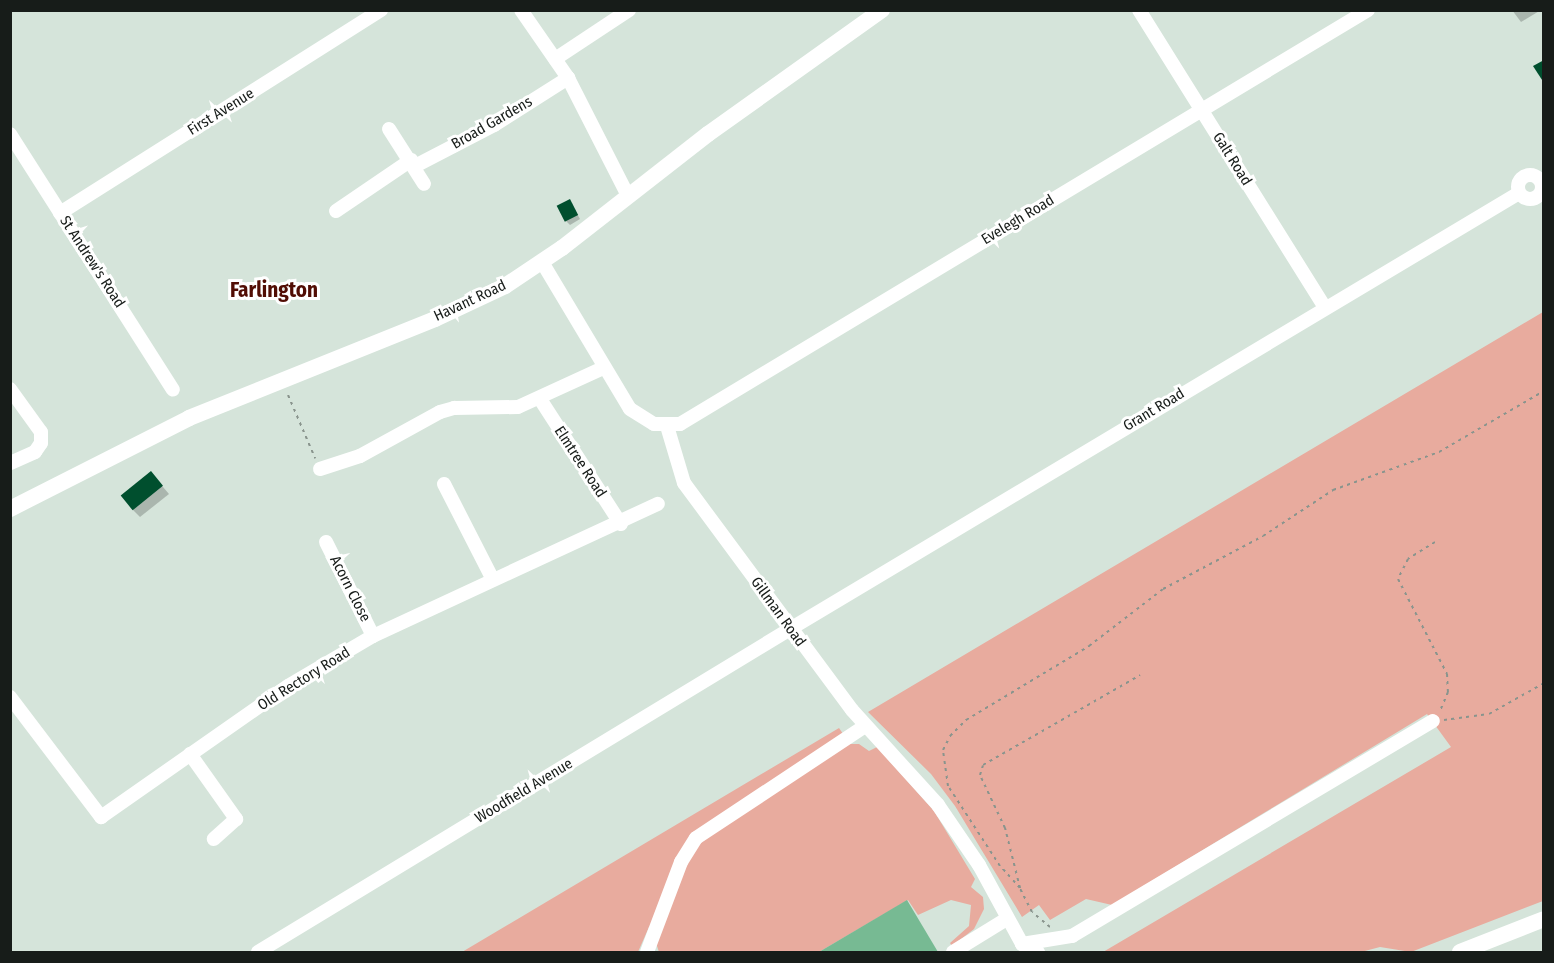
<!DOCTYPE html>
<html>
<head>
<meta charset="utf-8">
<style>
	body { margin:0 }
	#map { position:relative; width:1554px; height:963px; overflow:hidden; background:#d5e4da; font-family:"Fira Sans Condensed",sans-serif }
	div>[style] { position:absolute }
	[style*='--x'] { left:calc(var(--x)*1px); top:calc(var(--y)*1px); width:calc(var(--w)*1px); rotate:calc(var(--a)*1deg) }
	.green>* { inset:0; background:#e8ab9e }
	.water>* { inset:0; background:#77ba93 }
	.shadow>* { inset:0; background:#0003 }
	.building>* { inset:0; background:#004f2e; transform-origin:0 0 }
	.path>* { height:2px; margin-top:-1px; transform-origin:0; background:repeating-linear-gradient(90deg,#89948d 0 3px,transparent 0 7.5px) }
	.minor>* { height:14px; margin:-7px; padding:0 7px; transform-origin:7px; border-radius:7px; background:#fff }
	.minor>.ring { margin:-7px; padding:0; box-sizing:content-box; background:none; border:14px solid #fff; border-radius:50% }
	.major>* { height:16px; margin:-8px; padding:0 8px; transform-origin:8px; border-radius:8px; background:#fff }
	span { translate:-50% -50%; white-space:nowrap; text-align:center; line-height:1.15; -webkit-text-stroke:6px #fff; paint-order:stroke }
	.street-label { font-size:15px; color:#171c19 }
	.district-label { font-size:21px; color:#510d04; font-weight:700 }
	.frame { position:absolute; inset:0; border:12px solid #171c19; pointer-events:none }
</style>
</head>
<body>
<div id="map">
	<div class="green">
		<div style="clip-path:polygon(1543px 312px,1543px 901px,1411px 952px,1380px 947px,1361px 952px,1103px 952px,1451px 747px,1427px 714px,1112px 905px,1086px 899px,1050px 920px,1039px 905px,1022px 917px,955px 806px,931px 774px,868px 712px)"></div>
		<div style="clip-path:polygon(839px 728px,850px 744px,859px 744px,869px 751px,877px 747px,934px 811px,975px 879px,971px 887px,983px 897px,984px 909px,974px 929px,952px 946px,950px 943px,969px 926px,971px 905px,951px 900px,918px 915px,908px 900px,819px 952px,659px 952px,656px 943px,661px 933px,649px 927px,638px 952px,462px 952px)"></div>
	</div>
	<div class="water">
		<div style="clip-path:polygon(907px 900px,938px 952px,819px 952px)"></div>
	</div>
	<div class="shadow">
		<div style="clip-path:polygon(1512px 10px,1541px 10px,1521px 22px)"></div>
		<div style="clip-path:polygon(570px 201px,580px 219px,570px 225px,566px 221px)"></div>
		<div style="clip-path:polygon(151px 473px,169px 494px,140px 517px,132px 509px)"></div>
	</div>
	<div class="building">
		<div style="clip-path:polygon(1544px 60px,1544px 83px,1533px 66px)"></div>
		<div style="left:570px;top:199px;width:18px;height:15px;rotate:63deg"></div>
		<div style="left:151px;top:471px;width:19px;height:39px;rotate:51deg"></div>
	</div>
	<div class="path">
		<div style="--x:1542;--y:183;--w:3;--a:-45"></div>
		<div style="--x:288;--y:395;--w:69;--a:66.8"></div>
		<div style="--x:1435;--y:542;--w:32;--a:148"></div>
		<div style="--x:1408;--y:559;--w:22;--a:117"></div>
		<div style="--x:1398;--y:579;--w:107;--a:62.7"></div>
		<div style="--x:1447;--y:674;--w:18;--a:87"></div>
		<div style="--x:1448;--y:692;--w:21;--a:113"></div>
		<div style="--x:1444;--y:720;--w:45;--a:-7.6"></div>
		<div style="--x:1489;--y:714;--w:63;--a:-29.4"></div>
		<div style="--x:1020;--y:888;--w:30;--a:-132"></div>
		<div style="--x:1000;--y:866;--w:95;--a:-123"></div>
		<div style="--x:948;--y:786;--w:36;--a:-98"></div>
		<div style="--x:943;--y:750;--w:16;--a:-63"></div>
		<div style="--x:950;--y:736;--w:23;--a:-45"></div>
		<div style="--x:966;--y:720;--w:144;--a:-31"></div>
		<div style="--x:1089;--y:646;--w:93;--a:-37.6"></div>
		<div style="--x:1163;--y:589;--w:113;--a:-27.9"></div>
		<div style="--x:1263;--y:536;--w:84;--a:-33.3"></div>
		<div style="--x:1333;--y:490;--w:113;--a:-19.7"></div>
		<div style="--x:1439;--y:452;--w:121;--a:-30.2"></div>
		<div style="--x:1050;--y:927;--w:23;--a:-140"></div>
		<div style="--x:1032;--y:912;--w:27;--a:-117"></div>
		<div style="--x:1020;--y:888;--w:62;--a:-104"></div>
		<div style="--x:1005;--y:828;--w:59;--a:-115.3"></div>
		<div style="--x:980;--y:775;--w:10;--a:-73"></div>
		<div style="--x:983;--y:765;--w:181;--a:-29.8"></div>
	</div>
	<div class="minor">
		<div style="--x:521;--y:10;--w:83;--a:55.3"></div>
		<div style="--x:568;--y:78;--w:132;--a:63"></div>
		<div style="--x:1139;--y:10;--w:351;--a:58"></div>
		<div style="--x:555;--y:59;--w:89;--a:-33.5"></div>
		<div style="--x:389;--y:129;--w:65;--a:57.5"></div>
		<div style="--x:10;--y:134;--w:303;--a:57.5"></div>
		<div style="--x:415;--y:166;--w:89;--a:-27.4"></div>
		<div style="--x:494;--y:125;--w:88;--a:-32.4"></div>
		<div class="ring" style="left:1518px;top:175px;width:10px;height:10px"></div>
		<div style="--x:336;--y:211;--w:91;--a:-34.2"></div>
		<div style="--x:60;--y:213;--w:380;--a:-32.3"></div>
		<div style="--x:542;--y:262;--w:171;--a:59.1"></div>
		<div style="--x:630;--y:409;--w:28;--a:32"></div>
		<div style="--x:654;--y:424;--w:26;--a:0"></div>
		<div style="--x:680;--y:424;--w:803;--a:-31.04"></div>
		<div style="--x:10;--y:389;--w:53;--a:54.2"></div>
		<div style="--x:41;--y:432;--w:11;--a:90"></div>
		<div style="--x:41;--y:443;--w:11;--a:124"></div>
		<div style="--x:35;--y:452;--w:27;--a:156"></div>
		<div style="--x:540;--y:399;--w:149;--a:57.1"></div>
		<div style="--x:667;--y:426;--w:59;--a:73.4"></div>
		<div style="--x:684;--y:483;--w:282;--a:53.5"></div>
		<div style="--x:852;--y:710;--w:128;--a:47.8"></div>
		<div style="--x:938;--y:805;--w:73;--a:55.7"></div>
		<div style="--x:979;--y:865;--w:90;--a:61.4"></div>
		<div style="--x:1022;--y:944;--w:18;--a:27"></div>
		<div style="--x:320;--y:469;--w:42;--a:-18"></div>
		<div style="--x:360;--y:456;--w:91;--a:-28.8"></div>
		<div style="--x:440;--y:412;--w:15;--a:-16"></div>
		<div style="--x:454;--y:408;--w:64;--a:-0.9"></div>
		<div style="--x:518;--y:407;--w:94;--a:-24.6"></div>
		<div style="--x:444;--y:484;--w:106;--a:62.9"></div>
		<div style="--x:326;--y:542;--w:105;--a:63.4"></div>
		<div style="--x:10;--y:697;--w:151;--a:52.8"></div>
		<div style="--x:101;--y:817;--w:228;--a:-35"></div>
		<div style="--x:288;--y:686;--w:99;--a:-30.5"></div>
		<div style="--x:373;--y:636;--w:314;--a:-24.9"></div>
		<div style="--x:190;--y:754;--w:80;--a:54.7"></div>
		<div style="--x:236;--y:819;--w:30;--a:138"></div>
		<div style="--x:1022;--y:944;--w:51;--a:-9.1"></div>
		<div style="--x:1072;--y:936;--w:420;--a:-30.8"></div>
		<div style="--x:258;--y:952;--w:622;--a:-31.26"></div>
		<div style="--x:790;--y:629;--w:849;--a:-30.88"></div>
		<div style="--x:647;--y:952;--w:96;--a:-69.3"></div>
		<div style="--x:681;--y:862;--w:28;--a:-58"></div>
		<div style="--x:696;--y:838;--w:203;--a:-33.5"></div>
		<div style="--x:953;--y:952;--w:61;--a:-31.6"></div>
	</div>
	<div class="major">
		<div style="--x:10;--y:509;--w:201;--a:-26.9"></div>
		<div style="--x:189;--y:418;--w:265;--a:-21.9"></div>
		<div style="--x:435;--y:319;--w:77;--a:-25.2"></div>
		<div style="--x:505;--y:286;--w:69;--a:-33.7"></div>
		<div style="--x:562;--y:248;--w:185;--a:-38"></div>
		<div style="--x:708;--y:134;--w:214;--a:-35.5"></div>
		<div style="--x:1460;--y:952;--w:90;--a:-21.4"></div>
	</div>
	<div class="street-label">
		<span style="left:221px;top:112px;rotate:-32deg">First Avenue</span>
		<span style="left:492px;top:123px;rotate:-30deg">Broad Gardens</span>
		<span style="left:1232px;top:159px;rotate:58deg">Galt Road</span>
		<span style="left:1018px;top:220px;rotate:-31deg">Evelegh Road</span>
		<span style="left:92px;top:262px;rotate:57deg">St Andrew's Road</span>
		<span style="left:470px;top:301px;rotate:-25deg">Havant Road</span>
		<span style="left:1154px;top:410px;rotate:-31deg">Grant Road</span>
		<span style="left:580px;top:462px;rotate:57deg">Elmtree Road</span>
		<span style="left:350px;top:589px;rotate:63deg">Acorn Close</span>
		<span style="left:778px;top:612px;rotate:54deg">Gillman Road</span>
		<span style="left:304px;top:679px;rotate:-32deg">Old Rectory Road</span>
		<span style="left:524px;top:791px;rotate:-31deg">Woodfield Avenue</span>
	</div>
	<div class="district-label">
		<span style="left:274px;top:290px">Farlington</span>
	</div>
	<div class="frame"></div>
</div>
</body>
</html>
